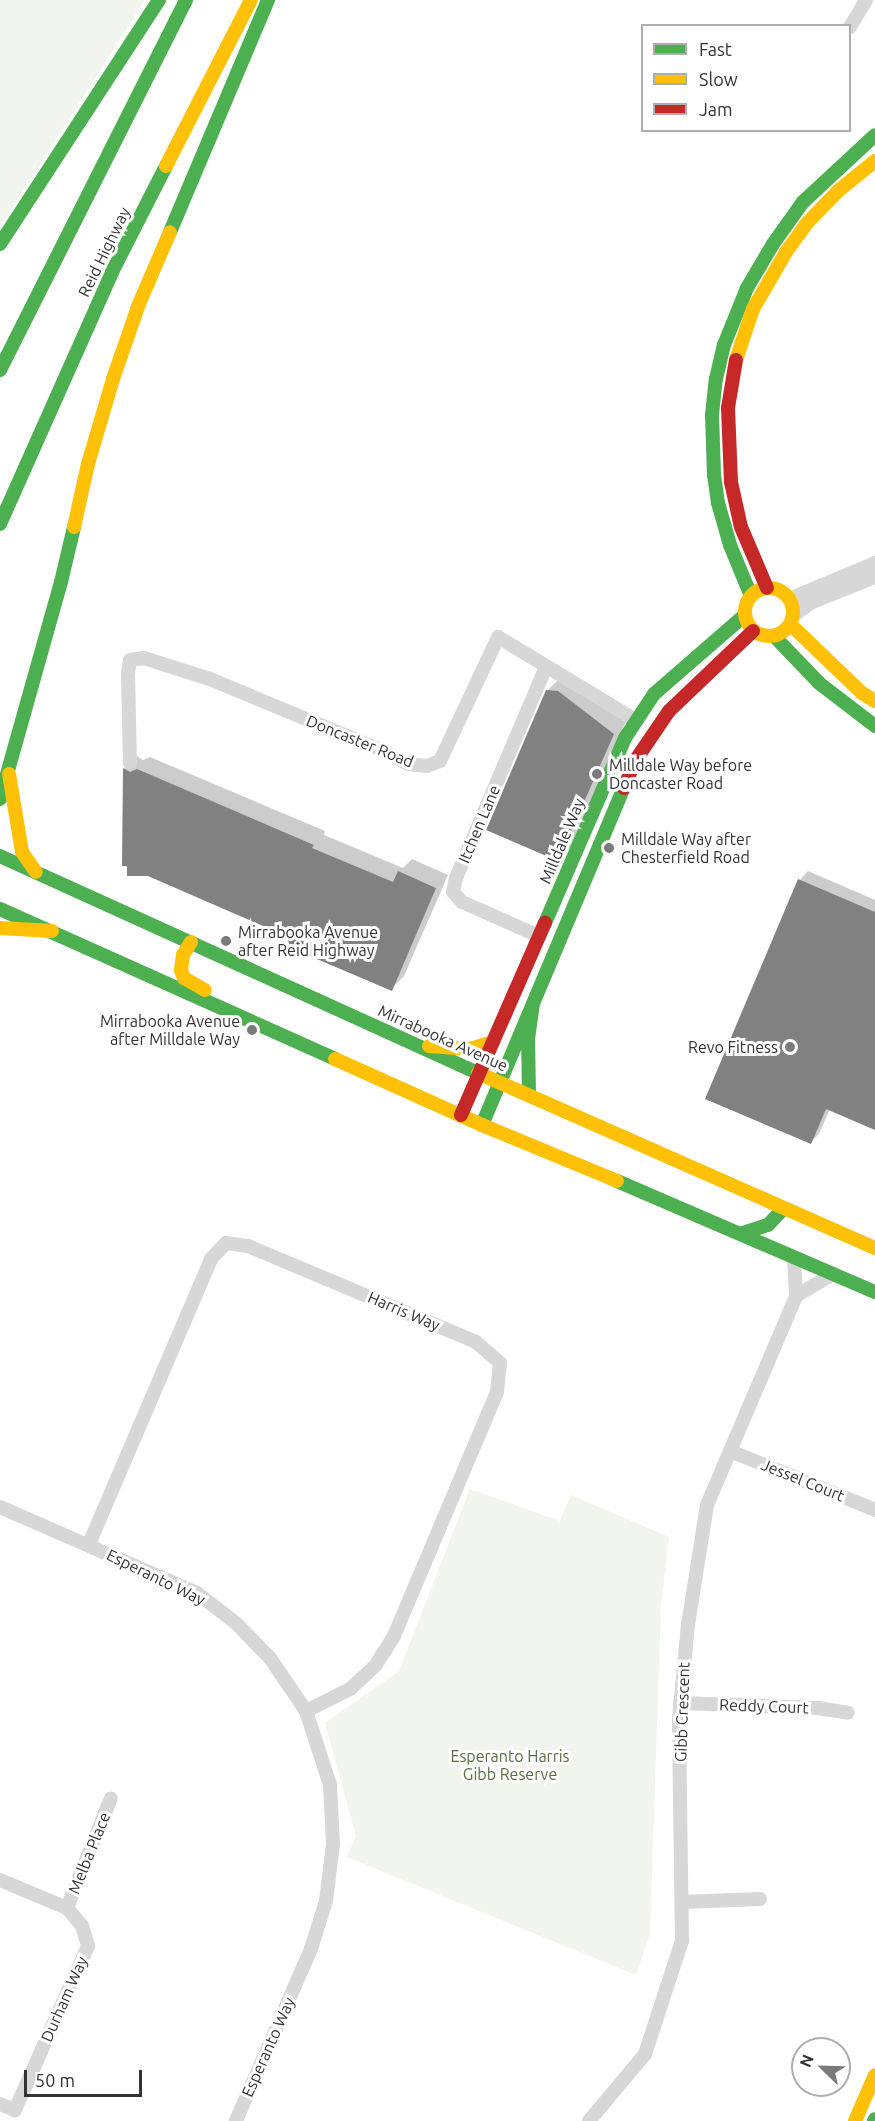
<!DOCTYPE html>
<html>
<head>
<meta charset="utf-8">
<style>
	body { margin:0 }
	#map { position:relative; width:875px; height:2121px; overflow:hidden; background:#fff; font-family:Ubuntu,sans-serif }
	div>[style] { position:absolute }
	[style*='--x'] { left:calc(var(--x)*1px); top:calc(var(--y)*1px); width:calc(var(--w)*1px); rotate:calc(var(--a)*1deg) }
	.green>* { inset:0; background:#f1f5ed }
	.shadow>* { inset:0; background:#0003 }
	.building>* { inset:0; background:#818181 }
	.street>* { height:14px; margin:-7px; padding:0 7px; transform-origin:7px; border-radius:7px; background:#d7d7d7 }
	.fast>* { height:14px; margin:-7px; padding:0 7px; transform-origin:7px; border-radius:7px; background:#4caf50 }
	.slow>* { height:14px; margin:-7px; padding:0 7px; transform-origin:7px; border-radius:7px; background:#ffc107 }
	.slow>.ring { margin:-7px; padding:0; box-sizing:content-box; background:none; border:14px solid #ffc107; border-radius:50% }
	.jam>* { height:14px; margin:-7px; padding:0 7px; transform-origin:7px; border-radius:7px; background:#c62828 }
	.dots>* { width:16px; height:16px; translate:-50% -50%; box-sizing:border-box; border:3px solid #fff; border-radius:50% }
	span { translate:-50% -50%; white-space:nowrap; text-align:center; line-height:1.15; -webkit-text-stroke:6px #fff; paint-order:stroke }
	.street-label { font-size:16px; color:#333 }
	.poi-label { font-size:16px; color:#333 }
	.left { translate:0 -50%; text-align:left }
	.right { translate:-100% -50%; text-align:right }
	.park-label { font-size:16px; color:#56703f }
	.legend { position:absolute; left:641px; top:24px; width:210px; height:108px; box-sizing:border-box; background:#fff; border:2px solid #adadad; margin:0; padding:8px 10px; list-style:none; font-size:18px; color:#333 }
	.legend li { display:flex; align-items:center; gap:12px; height:30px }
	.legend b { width:30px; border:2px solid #adadad }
	.north { position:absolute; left:791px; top:2037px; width:60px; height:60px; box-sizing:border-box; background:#fff; border:2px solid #adadad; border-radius:50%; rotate:293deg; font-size:16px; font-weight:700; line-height:24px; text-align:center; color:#333 }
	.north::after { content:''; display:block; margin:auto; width:21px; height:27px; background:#7a7a7a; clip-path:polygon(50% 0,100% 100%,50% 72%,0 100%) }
	.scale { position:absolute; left:24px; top:2070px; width:118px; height:27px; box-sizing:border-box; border:3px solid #333; border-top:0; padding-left:8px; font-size:18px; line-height:21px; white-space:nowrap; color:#333; -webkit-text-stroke:4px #fff; paint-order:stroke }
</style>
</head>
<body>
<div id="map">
	<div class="green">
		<div style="clip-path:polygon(0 0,145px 0,0 227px)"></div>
		<div style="clip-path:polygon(470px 1489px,560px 1521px,571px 1495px,669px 1537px,661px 1606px,650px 1934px,636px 1975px,347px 1857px,356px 1836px,325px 1723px,399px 1671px)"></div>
	</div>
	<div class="shadow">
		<div style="clip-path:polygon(560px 678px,626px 721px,571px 847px,558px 860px,547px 691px)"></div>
		<div style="clip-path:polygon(137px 756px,143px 760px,150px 757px,325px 831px,324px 835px,403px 868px,412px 859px,448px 875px,404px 976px,391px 989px,288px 935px,123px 865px,124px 769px)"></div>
		<div style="clip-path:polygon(808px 871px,875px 900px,875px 1128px,830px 1109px,819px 1134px,811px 1142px,800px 880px)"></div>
	</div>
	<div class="building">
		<div style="clip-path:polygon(546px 690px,558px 691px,614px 734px,558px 861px,486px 830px)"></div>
		<div style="clip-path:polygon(123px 768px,130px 772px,137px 769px,314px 845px,312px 848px,393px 882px,398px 871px,436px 888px,392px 991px,291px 948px,286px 936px,148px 876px,127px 876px,127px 866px,122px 866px)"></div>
		<div style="clip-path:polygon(798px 879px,875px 912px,875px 1130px,826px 1109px,811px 1144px,705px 1099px)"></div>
	</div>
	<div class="street">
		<div style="--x:850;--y:27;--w:31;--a:-59"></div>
		<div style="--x:789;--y:599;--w:93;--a:-22.7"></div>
		<div style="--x:793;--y:616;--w:21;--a:-37"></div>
		<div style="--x:810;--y:603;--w:70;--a:-21.8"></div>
		<div style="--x:130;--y:763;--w:89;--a:-91.3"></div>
		<div style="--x:128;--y:674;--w:14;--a:-82"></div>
		<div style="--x:130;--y:660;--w:14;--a:-8"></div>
		<div style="--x:144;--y:658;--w:69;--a:17.7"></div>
		<div style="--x:210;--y:679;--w:187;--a:22.6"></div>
		<div style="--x:383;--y:751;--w:28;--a:27"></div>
		<div style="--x:408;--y:764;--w:19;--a:6"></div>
		<div style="--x:427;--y:766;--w:14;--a:-21"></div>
		<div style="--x:440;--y:761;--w:137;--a:-64.9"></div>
		<div style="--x:498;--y:637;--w:162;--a:31.1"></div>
		<div style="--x:539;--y:936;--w:84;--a:-156.2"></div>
		<div style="--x:462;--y:902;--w:13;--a:-132"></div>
		<div style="--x:453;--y:892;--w:14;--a:-78"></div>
		<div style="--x:456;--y:878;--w:229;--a:-66.9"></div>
		<div style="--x:796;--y:1296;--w:43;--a:-30.7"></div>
		<div style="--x:730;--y:1451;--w:157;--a:22.1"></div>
		<div style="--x:0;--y:1507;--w:215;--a:23.6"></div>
		<div style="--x:197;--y:1593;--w:51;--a:37.8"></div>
		<div style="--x:237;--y:1624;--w:47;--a:45.9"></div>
		<div style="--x:270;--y:1658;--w:64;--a:55.8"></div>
		<div style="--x:306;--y:1711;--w:78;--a:72"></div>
		<div style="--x:330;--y:1785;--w:59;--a:87.1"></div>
		<div style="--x:333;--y:1844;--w:57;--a:97"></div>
		<div style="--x:326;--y:1901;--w:50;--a:107.4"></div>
		<div style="--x:311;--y:1949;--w:188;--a:113.6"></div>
		<div style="--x:89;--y:1544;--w:310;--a:-66.8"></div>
		<div style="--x:211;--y:1259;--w:22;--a:-47"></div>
		<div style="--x:226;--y:1243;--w:22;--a:8"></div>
		<div style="--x:248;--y:1246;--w:247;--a:22.8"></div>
		<div style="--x:476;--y:1342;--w:32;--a:41"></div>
		<div style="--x:500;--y:1363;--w:29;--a:96"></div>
		<div style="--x:497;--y:1392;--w:265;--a:112.9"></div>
		<div style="--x:394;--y:1636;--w:34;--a:122"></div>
		<div style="--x:376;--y:1665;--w:35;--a:137"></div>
		<div style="--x:350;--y:1689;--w:49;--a:153.4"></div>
		<div style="--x:680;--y:1703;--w:138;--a:2.1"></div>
		<div style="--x:818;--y:1708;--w:30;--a:9"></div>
		<div style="--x:0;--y:1880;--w:73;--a:22.7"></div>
		<div style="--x:67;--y:1908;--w:23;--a:50"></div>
		<div style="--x:82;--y:1926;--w:21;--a:73"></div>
		<div style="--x:88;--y:1946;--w:180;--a:114"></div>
		<div style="--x:15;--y:2110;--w:16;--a:-158"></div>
		<div style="--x:682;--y:1902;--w:78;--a:-2.2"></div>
		<div style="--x:67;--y:1908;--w:118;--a:-68.2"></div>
		<div style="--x:589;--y:2121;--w:87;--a:-50.1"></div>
		<div style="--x:645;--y:2054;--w:119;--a:-71.9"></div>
		<div style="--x:682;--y:1941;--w:223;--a:-90.8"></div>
		<div style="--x:679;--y:1718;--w:93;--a:-84.5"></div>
		<div style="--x:688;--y:1625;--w:121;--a:-81"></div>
		<div style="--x:707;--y:1505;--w:227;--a:-66.9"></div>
		<div style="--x:796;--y:1296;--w:38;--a:-93"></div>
	</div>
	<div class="fast">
		<div style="--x:170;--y:232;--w:252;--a:-67.1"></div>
		<div style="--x:0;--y:244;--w:291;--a:-56.9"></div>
		<div style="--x:0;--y:370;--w:414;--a:-63.3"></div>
		<div style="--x:0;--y:524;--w:276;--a:-66"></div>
		<div style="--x:112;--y:272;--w:119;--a:-63"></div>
		<div style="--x:751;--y:596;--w:55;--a:-112.4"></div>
		<div style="--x:730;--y:545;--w:44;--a:-105.9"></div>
		<div style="--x:718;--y:503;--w:28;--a:-98"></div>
		<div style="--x:714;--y:475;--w:60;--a:-91.9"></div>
		<div style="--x:712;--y:415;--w:36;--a:-84"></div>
		<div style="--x:716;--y:379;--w:35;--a:-77"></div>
		<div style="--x:724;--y:345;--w:61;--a:-68"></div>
		<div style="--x:747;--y:288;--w:51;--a:-59.4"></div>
		<div style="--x:773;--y:244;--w:52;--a:-54.5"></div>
		<div style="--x:803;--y:202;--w:98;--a:-42.9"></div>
		<div style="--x:774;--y:636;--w:65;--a:46.2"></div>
		<div style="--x:819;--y:683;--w:71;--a:37.5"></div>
		<div style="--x:0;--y:799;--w:225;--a:-74.3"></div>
		<div style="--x:61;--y:582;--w:57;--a:-76.7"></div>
		<div style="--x:0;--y:856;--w:525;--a:24.42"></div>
		<div style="--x:0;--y:909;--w:367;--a:24.1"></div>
		<div style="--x:545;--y:923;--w:202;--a:-66.6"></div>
		<div style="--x:625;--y:738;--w:53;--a:-56.6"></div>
		<div style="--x:654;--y:694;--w:121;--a:-41"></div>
		<div style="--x:529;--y:1094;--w:55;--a:-91"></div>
		<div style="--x:528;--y:1039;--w:35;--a:-82"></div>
		<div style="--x:482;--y:1125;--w:366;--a:-67.2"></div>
		<div style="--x:617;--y:1181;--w:281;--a:23.3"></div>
		<div style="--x:743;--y:1233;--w:26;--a:-18"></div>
		<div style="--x:768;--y:1225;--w:22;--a:-47"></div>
		<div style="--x:874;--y:2121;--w:2;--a:-63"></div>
	</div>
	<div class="slow">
		<div style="--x:166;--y:166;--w:186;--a:-62.9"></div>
		<div style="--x:736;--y:360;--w:54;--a:-71.6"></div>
		<div style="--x:753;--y:309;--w:66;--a:-59.9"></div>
		<div style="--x:786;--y:252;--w:37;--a:-54"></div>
		<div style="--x:808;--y:222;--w:43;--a:-45.9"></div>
		<div style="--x:838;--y:191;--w:48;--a:-39"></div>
		<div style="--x:74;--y:527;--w:65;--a:-77.5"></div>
		<div style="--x:88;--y:464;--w:89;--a:-73.6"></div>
		<div style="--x:113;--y:379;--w:79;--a:-70.9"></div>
		<div style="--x:139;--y:304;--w:78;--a:-66.7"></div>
		<div class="ring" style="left:745px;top:588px;width:34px;height:34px"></div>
		<div style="--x:790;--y:624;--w:100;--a:43.8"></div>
		<div style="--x:862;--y:693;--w:15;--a:32"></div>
		<div style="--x:9;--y:774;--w:79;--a:80.5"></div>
		<div style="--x:22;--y:852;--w:24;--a:55"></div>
		<div style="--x:0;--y:928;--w:52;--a:3.3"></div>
		<div style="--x:191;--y:942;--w:15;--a:122"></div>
		<div style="--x:183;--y:955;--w:15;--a:98"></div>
		<div style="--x:181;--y:970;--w:9;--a:69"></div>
		<div style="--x:184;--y:978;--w:24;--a:30"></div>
		<div style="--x:429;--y:1046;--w:41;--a:4.2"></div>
		<div style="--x:470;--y:1049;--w:24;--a:-17"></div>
		<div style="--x:335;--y:1059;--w:161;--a:24.2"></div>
		<div style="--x:482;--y:1125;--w:146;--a:22.5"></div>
		<div style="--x:478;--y:1073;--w:434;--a:23.8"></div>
		<div style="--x:855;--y:2121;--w:50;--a:-66.5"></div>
	</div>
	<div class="jam">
		<div style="--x:736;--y:360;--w:49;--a:99.5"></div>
		<div style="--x:728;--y:408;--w:74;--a:87.7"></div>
		<div style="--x:731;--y:482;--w:46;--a:77.5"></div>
		<div style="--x:741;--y:527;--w:66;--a:66.9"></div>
		<div style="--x:624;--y:788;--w:29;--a:-68"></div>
		<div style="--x:635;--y:761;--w:60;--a:-55.8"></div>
		<div style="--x:669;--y:711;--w:116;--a:-43.6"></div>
		<div style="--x:461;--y:1115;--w:210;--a:-66.4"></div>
	</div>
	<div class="dots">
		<div style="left:597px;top:774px;background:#7a7a7a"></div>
		<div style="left:609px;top:848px;background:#7a7a7a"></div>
		<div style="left:226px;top:941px;background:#7a7a7a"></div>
		<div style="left:252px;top:1030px;background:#7a7a7a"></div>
		<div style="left:790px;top:1047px;background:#7a7a7a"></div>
	</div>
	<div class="street-label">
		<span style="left:104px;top:252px;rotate:-64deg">Reid Highway</span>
		<span style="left:360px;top:741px;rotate:22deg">Doncaster Road</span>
		<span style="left:479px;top:824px;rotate:-67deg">Itchen Lane</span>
		<span style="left:562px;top:841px;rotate:-67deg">Milldale Way</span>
		<span style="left:443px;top:1038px;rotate:24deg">Mirrabooka Avenue</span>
		<span style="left:404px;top:1311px;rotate:23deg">Harris Way</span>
		<span style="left:803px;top:1480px;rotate:22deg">Jessel Court</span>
		<span style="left:156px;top:1577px;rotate:26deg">Esperanto Way</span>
		<span style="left:764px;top:1706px;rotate:2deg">Reddy Court</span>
		<span style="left:682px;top:1712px;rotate:-88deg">Gibb Crescent</span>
		<span style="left:89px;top:1853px;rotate:-68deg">Melba Place</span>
		<span style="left:64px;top:1999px;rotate:-66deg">Durham Way</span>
		<span style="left:268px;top:2047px;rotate:-66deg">Esperanto Way</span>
	</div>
	<div class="poi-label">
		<span class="left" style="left:609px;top:774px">Milldale Way before<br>Doncaster Road</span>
		<span class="left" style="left:621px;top:848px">Milldale Way after<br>Chesterfield Road</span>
		<span class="left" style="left:238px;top:941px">Mirrabooka Avenue<br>after Reid Highway</span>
		<span class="right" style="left:240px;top:1030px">Mirrabooka Avenue<br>after Milldale Way</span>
		<span class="right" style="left:778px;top:1047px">Revo Fitness</span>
	</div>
	<div class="park-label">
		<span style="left:510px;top:1765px">Esperanto Harris<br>Gibb Reserve</span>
	</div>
	<ul class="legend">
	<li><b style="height:8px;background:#4caf50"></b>Fast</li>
	<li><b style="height:8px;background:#ffc107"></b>Slow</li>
	<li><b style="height:8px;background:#c62828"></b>Jam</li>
	</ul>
	<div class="north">N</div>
	<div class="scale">50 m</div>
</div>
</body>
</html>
